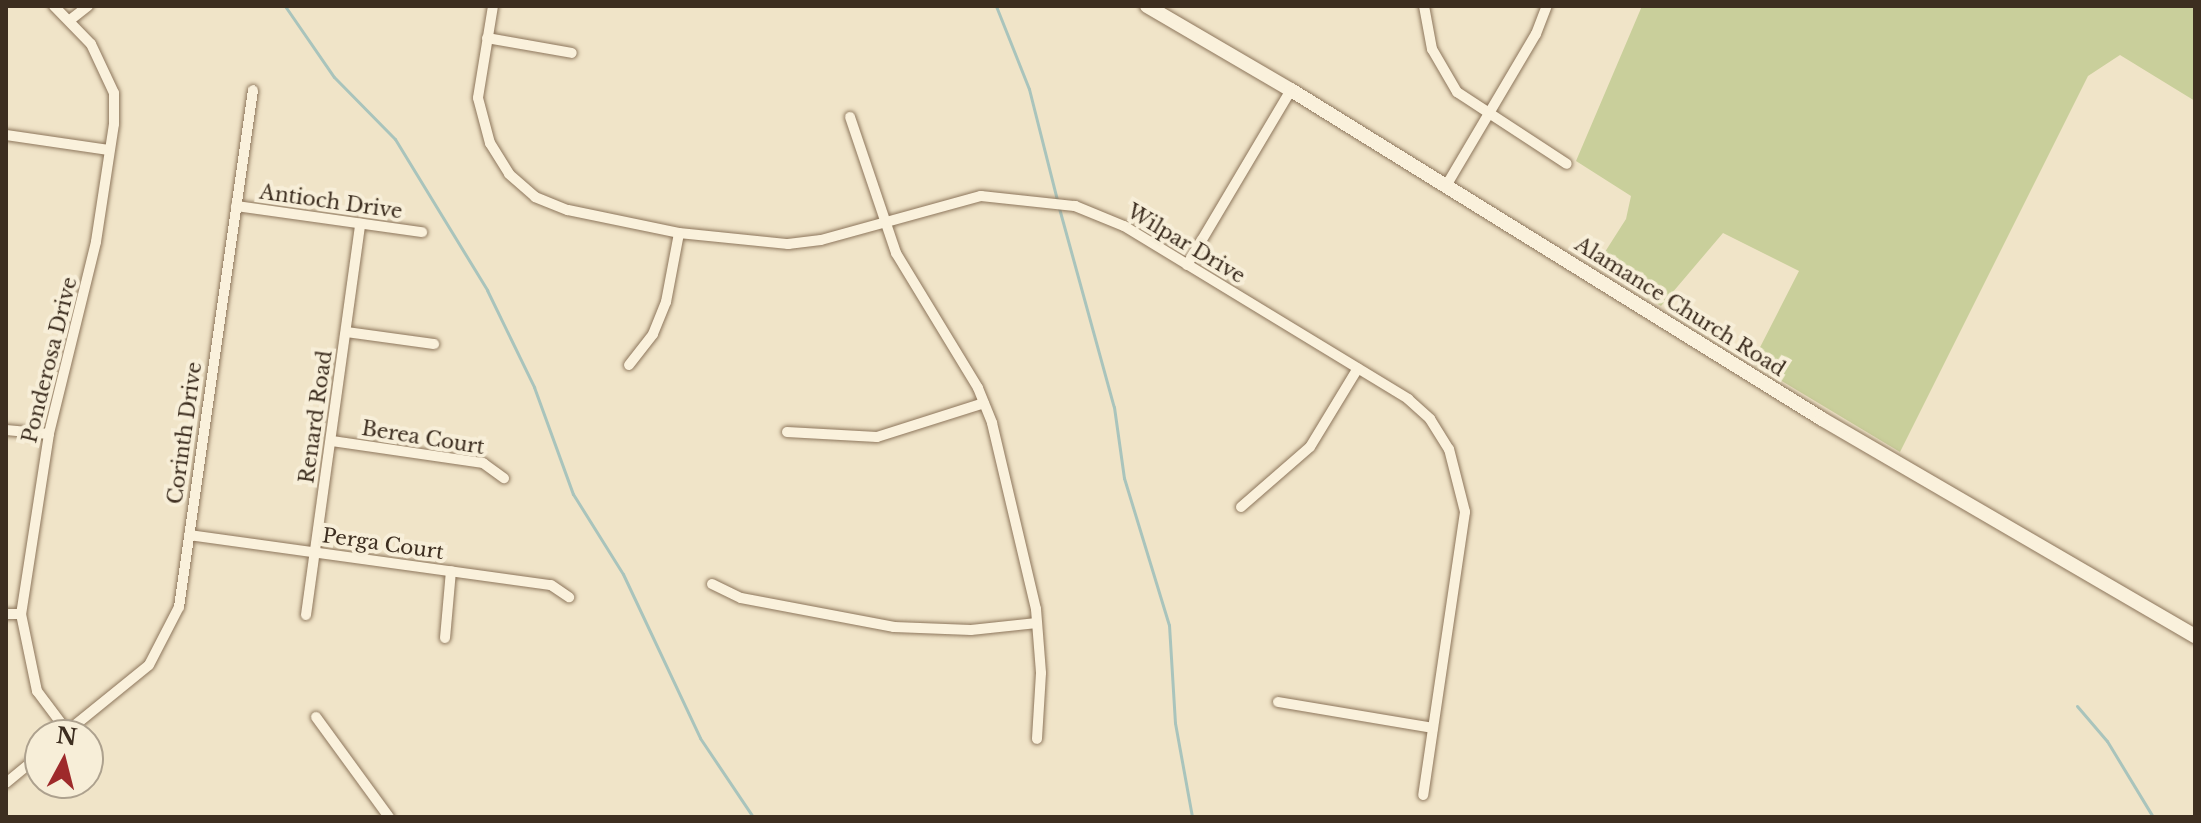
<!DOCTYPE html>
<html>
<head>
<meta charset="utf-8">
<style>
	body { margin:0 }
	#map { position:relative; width:2201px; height:823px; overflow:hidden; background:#f0e4c8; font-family:"Libre Baskerville",serif }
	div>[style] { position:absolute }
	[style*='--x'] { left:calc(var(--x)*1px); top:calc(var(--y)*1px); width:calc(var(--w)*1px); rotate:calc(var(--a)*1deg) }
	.green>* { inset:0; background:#c9cf9b }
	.stream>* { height:3px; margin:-1.5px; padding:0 1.5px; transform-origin:1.5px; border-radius:1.5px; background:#a9c4bc }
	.roads { filter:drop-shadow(0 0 2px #8d765c) drop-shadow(0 0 2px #8d765c) }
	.minor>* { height:10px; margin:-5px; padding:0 5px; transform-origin:5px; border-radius:5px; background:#faf1dc }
	.secondary>* { height:14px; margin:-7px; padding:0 7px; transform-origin:7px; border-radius:7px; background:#faf1dc }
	span { translate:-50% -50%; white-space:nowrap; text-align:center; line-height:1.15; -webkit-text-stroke:8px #f7eed8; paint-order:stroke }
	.street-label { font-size:20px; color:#3d2e20 }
	.frame { position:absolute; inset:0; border:8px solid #3d2e20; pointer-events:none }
	.north { position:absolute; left:24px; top:719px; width:80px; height:80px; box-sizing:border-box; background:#f7eed8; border:2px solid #ada18e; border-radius:50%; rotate:7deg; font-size:22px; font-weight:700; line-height:32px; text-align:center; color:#3d2e20 }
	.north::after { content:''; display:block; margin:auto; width:28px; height:36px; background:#9e2a2b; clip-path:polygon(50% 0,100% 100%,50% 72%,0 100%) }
</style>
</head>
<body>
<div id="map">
	<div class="green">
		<div style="clip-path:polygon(1642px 6px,2195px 6px,2195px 101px,2120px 55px,2088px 76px,1900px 452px,1752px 363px,1799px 271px,1723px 233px,1661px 306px,1596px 266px,1626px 219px,1631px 196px,1576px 161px)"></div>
	</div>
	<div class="stream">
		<div style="--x:285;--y:6;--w:86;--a:55.4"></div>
		<div style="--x:334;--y:77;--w:87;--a:45.5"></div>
		<div style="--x:395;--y:139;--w:177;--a:58.6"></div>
		<div style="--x:487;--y:290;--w:108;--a:64.1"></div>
		<div style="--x:534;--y:387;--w:114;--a:70"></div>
		<div style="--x:573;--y:494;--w:94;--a:58"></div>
		<div style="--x:623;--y:574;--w:181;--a:64.8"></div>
		<div style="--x:700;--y:738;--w:95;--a:56.1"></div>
		<div style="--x:996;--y:6;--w:89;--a:68.3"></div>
		<div style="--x:1029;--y:89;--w:114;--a:75.8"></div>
		<div style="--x:1059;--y:208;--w:206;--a:74.6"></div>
		<div style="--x:1114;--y:407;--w:72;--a:82"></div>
		<div style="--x:1124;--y:478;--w:154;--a:73"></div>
		<div style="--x:1169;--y:625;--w:98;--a:86.5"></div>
		<div style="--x:1175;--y:723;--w:96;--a:79.7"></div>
		<div style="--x:2077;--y:706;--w:46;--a:49.4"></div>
		<div style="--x:2107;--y:741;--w:89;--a:58.8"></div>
	</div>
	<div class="roads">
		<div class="minor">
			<div style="--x:54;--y:6;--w:53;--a:45.8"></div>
			<div style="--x:91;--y:44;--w:54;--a:64.9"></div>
			<div style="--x:114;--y:93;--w:31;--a:90"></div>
			<div style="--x:114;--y:124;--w:119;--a:98.7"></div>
			<div style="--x:96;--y:242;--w:198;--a:103.8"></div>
			<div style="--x:49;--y:434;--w:182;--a:98.8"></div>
			<div style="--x:21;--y:614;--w:79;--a:78.3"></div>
			<div style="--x:37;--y:691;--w:50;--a:53.1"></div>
			<div style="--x:493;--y:6;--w:93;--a:99.3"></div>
			<div style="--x:478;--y:98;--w:47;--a:75.1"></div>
			<div style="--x:490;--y:143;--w:36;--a:58"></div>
			<div style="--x:509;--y:174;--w:35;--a:41"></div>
			<div style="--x:535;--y:197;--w:35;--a:22"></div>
			<div style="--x:568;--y:210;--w:113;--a:11.7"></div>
			<div style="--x:679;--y:233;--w:110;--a:5.8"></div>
			<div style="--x:788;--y:244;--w:33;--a:-7"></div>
			<div style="--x:821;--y:240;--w:166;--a:-15.4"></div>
			<div style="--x:981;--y:196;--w:95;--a:6.1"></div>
			<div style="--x:1075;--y:206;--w:53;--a:22.2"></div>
			<div style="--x:1124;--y:226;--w:333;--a:31.3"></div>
			<div style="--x:1408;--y:399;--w:30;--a:42"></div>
			<div style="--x:1430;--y:419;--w:36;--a:58"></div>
			<div style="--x:1449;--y:449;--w:65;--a:75.7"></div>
			<div style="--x:1465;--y:512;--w:286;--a:98.4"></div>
			<div style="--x:1424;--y:6;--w:44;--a:79.5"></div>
			<div style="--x:1432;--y:49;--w:50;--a:59.8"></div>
			<div style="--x:1457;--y:92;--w:131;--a:33.2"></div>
			<div style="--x:70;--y:20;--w:23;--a:-38"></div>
			<div style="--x:487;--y:38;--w:86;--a:10"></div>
			<div style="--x:850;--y:117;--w:144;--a:71.3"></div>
			<div style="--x:896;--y:253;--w:158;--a:58.7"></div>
			<div style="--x:978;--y:388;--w:38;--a:68"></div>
			<div style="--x:992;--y:423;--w:191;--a:76.7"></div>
			<div style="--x:1036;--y:609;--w:64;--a:85.5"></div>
			<div style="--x:1041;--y:673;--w:66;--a:93.5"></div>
			<div style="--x:6;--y:135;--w:104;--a:8.3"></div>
			<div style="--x:1446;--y:186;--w:177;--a:-59.4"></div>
			<div style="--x:1536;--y:34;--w:30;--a:-69"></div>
			<div style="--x:236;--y:206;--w:188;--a:8"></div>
			<div style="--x:1187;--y:265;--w:204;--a:-59.3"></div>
			<div style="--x:346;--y:332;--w:89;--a:7.8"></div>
			<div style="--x:629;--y:365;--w:39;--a:-52"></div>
			<div style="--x:653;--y:334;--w:35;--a:-68"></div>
			<div style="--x:666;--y:302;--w:70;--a:-79.3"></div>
			<div style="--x:6;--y:430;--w:43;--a:5.3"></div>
			<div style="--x:787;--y:432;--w:90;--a:3.2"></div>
			<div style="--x:877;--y:437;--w:112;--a:-17.6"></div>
			<div style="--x:332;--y:441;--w:153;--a:8.3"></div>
			<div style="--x:483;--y:463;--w:26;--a:36"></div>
			<div style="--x:1241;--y:507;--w:91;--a:-41"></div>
			<div style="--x:1310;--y:447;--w:92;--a:-58.7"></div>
			<div style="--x:189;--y:535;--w:365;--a:7.9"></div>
			<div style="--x:551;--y:585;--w:22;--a:34"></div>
			<div style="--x:712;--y:584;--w:32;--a:26"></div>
			<div style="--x:741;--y:598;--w:156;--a:10.7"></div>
			<div style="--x:894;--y:627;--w:77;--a:2.2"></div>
			<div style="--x:971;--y:630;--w:66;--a:-6.1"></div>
			<div style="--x:6;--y:614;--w:15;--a:0"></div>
			<div style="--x:306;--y:615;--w:395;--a:-82.1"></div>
			<div style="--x:445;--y:638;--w:67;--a:-84.9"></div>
			<div style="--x:1278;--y:702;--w:157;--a:9.5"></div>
			<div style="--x:316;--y:717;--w:124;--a:53.9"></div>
			<div style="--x:64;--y:734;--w:109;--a:-39.1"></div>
			<div style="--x:149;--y:665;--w:65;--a:-62.7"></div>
			<div style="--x:179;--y:607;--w:522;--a:-81.85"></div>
			<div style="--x:6;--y:783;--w:44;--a:-39.5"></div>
		</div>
		<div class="secondary">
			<div style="--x:1147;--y:6;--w:167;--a:30.3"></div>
			<div style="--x:1291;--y:90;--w:625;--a:31.78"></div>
			<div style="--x:1822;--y:419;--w:432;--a:30.2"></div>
		</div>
	</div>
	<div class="street-label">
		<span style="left:331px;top:202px;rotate:8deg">Antioch Drive</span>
		<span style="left:1186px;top:244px;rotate:31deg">Wilpar Drive</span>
		<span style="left:1680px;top:307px;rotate:32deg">Alamance Church Road</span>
		<span style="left:50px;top:360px;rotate:-76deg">Ponderosa Drive</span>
		<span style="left:316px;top:417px;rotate:-82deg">Renard Road</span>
		<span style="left:185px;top:433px;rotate:-82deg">Corinth Drive</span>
		<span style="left:423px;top:438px;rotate:9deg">Berea Court</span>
		<span style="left:383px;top:544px;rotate:8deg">Perga Court</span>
	</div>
	<div class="frame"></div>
	<div class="north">N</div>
</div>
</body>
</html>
